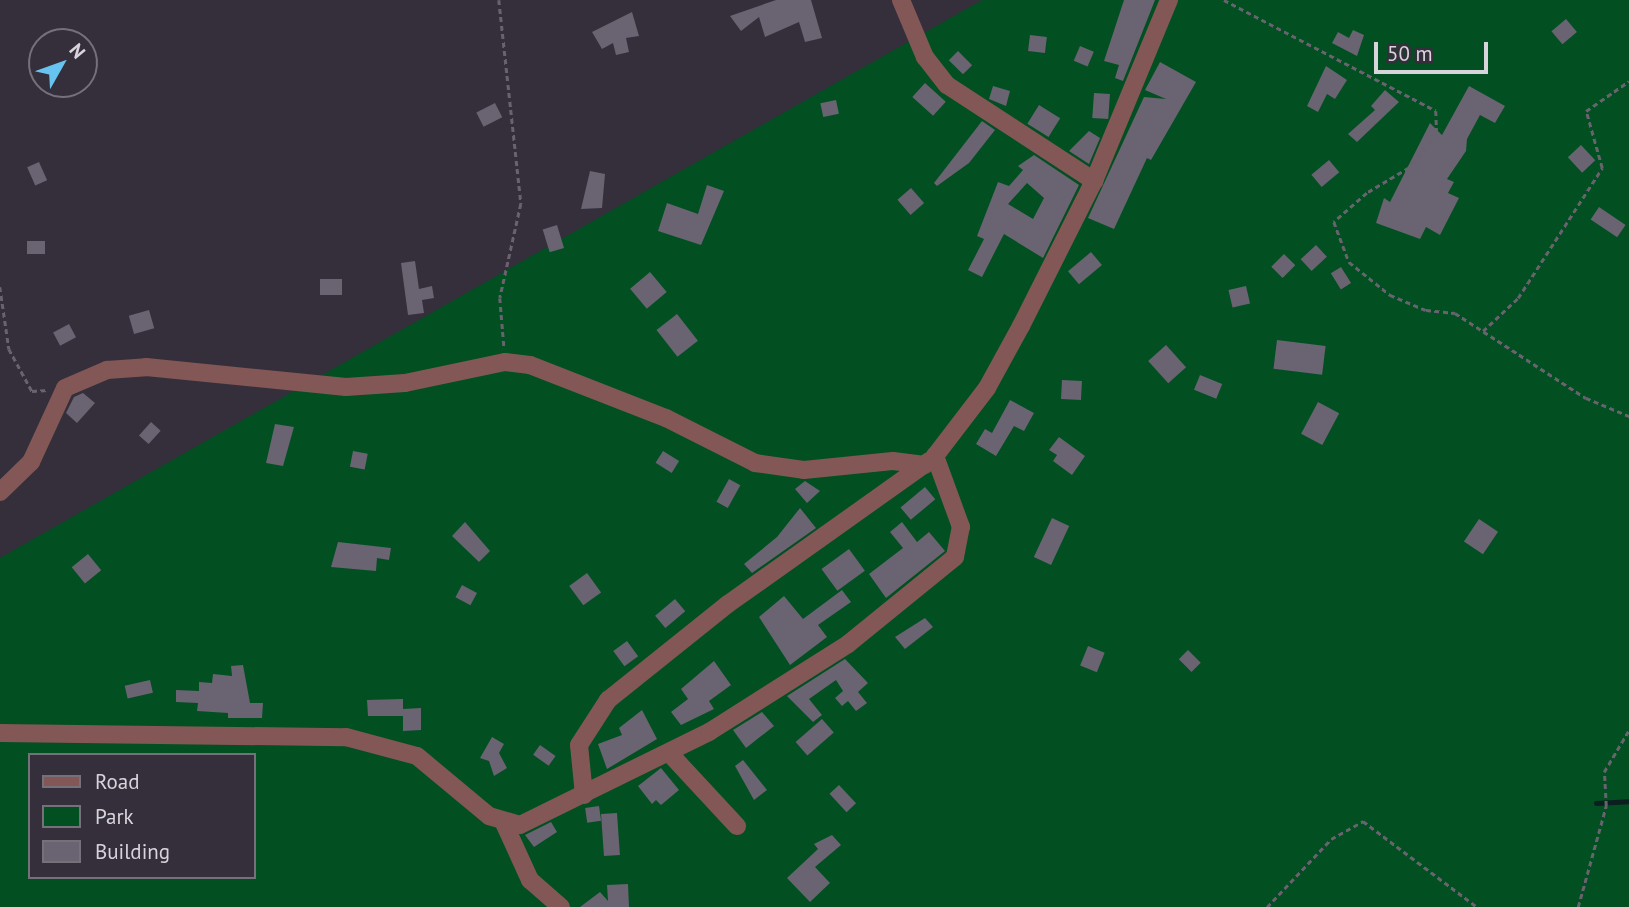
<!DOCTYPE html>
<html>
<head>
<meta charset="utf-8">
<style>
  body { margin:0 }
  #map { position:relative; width:1629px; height:907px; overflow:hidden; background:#342f3b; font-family:"PT Sans",sans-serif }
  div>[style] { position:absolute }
  .green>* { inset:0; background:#024f22 }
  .stream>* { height:4.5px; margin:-2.25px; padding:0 2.25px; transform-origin:2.25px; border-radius:2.25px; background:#0b1e20 }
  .building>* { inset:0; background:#696372; transform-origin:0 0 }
  .path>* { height:2.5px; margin-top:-1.25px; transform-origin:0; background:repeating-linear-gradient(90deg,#68636e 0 5px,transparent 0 8.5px) }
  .minor>* { height:18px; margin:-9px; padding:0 9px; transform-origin:9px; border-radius:9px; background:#825756 }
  span { translate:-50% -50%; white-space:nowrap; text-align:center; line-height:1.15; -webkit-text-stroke:7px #342f3b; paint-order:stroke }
  .legend { position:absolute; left:28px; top:753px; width:228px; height:126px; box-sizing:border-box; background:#342f3b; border:2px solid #75717b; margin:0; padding:9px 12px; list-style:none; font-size:21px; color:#d7d4dc }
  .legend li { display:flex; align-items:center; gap:14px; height:35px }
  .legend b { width:35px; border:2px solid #75717b }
  .north { position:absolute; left:28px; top:28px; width:70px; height:70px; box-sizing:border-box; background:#342f3b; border:2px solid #75717b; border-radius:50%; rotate:50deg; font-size:19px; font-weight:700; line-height:28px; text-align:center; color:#d7d4dc }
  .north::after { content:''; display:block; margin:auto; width:24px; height:32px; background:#67c4f0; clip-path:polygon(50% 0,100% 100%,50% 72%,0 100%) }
  .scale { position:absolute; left:1374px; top:42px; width:114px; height:32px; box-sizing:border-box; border:4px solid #d7d4dc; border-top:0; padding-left:9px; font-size:21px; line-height:24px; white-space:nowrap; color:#d7d4dc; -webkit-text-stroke:5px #342f3b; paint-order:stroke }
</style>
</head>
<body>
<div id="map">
  <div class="green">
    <i style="clip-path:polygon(evenodd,982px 0,1629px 0,1629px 907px,0 907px,0 558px,982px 0,30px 755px,254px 755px,254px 877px,30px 877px,30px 755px)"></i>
  </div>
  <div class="stream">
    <i style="left:1596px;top:803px;width:33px;rotate:-3deg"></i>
  </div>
  <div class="building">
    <i style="clip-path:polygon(776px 0,811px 0,822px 38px,805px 42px,799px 22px,765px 37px,759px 17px,741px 31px,730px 16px)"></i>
    <i style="clip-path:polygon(1124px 0,1155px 0,1123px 81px,1115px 78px,1119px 65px,1104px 61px)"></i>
    <i style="clip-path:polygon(632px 12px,639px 36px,626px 38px,629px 52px,616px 55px,613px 43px,602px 49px,592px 32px)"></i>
    <i style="left:1566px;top:19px;width:17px;height:19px;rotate:50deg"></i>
    <i style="clip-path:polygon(1353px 30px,1364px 35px,1357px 56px,1332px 43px,1338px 32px,1349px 38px)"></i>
    <i style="left:1030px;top:35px;width:17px;height:16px;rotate:7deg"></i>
    <i style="left:1080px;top:46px;width:15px;height:16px;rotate:23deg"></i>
    <i style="left:958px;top:51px;width:20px;height:13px;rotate:45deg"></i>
    <i style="clip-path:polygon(1160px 62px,1196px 82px,1151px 160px,1147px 158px,1114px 229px,1088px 218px,1144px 97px,1166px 99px,1145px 90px)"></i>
    <i style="clip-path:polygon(1326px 66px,1347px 80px,1335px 99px,1327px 94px,1318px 112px,1307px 106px)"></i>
    <i style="left:925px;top:83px;width:28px;height:19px;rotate:42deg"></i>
    <i style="clip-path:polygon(993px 86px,1010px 91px,1006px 106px,989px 99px)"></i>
    <i style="clip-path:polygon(1469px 86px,1505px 106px,1495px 123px,1480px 115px,1467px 139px,1466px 151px,1447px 179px,1454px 182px,1448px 193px,1459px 198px,1440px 235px,1426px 227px,1420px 239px,1376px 223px,1384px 198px,1390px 202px,1430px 123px,1442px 135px)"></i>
    <i style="clip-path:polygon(1385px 90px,1399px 102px,1357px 142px,1348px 134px,1375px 110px,1371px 106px)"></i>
    <i style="left:1094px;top:93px;width:16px;height:25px;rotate:4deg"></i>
    <i style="left:836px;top:100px;width:14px;height:16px;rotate:78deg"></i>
    <i style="left:495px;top:103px;width:16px;height:21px;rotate:63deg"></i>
    <i style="left:1039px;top:105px;width:25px;height:22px;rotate:32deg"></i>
    <i style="clip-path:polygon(982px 121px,995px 130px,969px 163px,937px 186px,934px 183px)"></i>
    <i style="clip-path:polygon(1089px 131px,1100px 138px,1089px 164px,1069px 151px)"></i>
    <i style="left:1581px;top:145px;width:21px;height:18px;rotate:47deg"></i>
    <i style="clip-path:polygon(evenodd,1034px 155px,1079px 185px,1043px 258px,1004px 234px,982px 277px,968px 270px,984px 239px,977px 236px,998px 182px,1009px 186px,1023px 170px,1018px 166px,1034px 155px,1027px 183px,1044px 198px,1033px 219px,1008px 204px,1027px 183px)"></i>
    <i style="left:1329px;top:160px;width:16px;height:23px;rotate:50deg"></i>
    <i style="left:39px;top:162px;width:20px;height:13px;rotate:66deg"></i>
    <i style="clip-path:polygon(590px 171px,605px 174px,602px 208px,581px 209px)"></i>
    <i style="clip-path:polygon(707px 185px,724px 191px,701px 245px,658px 231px,667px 203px,698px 214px)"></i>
    <i style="left:911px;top:188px;width:20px;height:18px;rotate:49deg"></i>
    <i style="left:1599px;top:207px;width:32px;height:15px;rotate:34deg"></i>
    <i style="left:557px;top:225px;width:24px;height:15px;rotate:73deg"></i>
    <i style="left:45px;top:241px;width:13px;height:18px;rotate:90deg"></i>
    <i style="left:1316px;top:245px;width:16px;height:21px;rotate:47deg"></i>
    <i style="left:1091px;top:252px;width:17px;height:30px;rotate:50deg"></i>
    <i style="left:1284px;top:254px;width:16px;height:18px;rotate:45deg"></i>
    <i style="clip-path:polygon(415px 261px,419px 289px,432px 286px,434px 298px,422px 300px,424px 313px,408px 315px,401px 263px)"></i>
    <i style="left:1341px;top:267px;width:19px;height:12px;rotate:58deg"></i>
    <i style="left:650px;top:272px;width:26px;height:26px;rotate:50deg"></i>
    <i style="left:320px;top:279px;width:22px;height:16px"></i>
    <i style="left:1246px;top:286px;width:18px;height:18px;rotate:77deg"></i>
    <i style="left:149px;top:310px;width:19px;height:21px;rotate:74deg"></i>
    <i style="left:677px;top:314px;width:34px;height:26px;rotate:52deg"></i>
    <i style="left:69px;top:324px;width:15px;height:18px;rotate:62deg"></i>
    <i style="left:1277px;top:340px;width:49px;height:29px;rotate:7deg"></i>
    <i style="left:1166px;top:345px;width:30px;height:24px;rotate:48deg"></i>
    <i style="left:1200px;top:375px;width:24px;height:16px;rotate:22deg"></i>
    <i style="left:1062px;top:380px;width:20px;height:19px;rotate:3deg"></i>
    <i style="clip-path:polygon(83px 393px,95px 403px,77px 423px,66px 413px,74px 397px)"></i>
    <i style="clip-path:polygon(1010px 400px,1034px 413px,1024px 431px,1014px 426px,996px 456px,976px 444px,985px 429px,992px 433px)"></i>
    <i style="left:1318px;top:402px;width:24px;height:36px;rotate:28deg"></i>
    <i style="left:151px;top:422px;width:13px;height:18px;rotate:42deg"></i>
    <i style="clip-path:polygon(275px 424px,294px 427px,283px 466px,266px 463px)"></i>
    <i style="clip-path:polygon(1059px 437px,1085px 456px,1072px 475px,1053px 461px,1057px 455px,1049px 450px)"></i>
    <i style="left:353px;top:451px;width:15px;height:16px;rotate:11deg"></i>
    <i style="left:663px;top:451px;width:19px;height:14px;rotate:32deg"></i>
    <i style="left:729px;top:479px;width:13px;height:26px;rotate:29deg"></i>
    <i style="clip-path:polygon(805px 481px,820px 491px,807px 503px,795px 489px)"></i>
    <i style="left:925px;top:487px;width:16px;height:32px;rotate:50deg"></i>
    <i style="clip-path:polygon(800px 508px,816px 528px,752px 573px,744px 564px,777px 537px)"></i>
    <i style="left:1052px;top:518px;width:19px;height:43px;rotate:25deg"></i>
    <i style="left:1479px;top:519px;width:23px;height:27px;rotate:34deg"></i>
    <i style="clip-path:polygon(465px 522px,490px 551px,479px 562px,452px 536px)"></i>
    <i style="clip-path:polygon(902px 522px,917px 542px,929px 532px,945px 551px,886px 598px,869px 574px,903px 548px,890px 532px)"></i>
    <i style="clip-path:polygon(338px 542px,391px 548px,389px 560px,377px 558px,376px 571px,331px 567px)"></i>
    <i style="left:849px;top:549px;width:27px;height:34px;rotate:54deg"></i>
    <i style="left:88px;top:554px;width:21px;height:21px;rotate:51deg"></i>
    <i style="left:587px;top:573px;width:24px;height:22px;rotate:54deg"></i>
    <i style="left:462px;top:585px;width:17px;height:14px;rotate:28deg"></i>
    <i style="clip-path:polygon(842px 590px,851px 602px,818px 625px,827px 637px,790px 665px,759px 617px,784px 596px,803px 619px)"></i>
    <i style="left:675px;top:599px;width:16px;height:26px;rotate:50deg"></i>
    <i style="clip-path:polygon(925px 618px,933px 627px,905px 649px,895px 637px)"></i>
    <i style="left:627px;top:641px;width:19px;height:17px;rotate:54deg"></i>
    <i style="left:1088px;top:646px;width:18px;height:21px;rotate:22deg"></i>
    <i style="left:1188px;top:650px;width:18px;height:13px;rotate:45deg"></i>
    <i style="clip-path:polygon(845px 659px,868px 683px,858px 692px,867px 703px,856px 711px,848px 701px,842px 706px,835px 698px,843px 691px,836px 680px,809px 699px,822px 715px,813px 722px,787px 696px)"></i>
    <i style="clip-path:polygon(714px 661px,731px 685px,709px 701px,714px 709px,681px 725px,671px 712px,688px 699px,681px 689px)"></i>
    <i style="clip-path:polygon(243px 665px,250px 703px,263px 703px,262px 718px,228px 718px,228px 713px,197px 711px,198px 703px,176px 702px,176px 690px,199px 691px,199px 682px,212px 683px,213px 674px,232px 676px,231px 666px)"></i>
    <i style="left:150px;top:680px;width:13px;height:26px;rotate:77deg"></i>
    <i style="clip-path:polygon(403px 699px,403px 709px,421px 708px,421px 730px,403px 731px,403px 716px,368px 716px,367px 700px)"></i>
    <i style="clip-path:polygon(642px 710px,657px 739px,607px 769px,598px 744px,622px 735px,619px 728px)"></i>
    <i style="clip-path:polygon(762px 712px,774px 726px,746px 748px,733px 730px)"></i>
    <i style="left:822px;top:719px;width:18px;height:35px;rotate:49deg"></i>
    <i style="clip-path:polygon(492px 737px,504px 744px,499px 753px,507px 768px,494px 776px,489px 761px,480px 758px)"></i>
    <i style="left:540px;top:745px;width:19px;height:12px;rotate:35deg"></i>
    <i style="clip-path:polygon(743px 760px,767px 790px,754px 800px,735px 766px)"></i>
    <i style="clip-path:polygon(661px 768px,679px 790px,661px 805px,656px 800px,652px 804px,638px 786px)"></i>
    <i style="left:839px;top:785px;width:25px;height:13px;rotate:47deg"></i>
    <i style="left:599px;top:806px;width:15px;height:14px;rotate:82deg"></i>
    <i style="left:617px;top:813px;width:42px;height:16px;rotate:86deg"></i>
    <i style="clip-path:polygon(551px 822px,557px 832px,534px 847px,525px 835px)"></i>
    <i style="clip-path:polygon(832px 835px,841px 845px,815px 867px,830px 883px,810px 902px,787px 878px,818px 849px,814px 844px)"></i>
    <i style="clip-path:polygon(628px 884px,629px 907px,580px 907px,600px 892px,608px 901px,607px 885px)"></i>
  </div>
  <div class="path">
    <i style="left:499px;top:0;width:205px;rotate:83.8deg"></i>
    <i style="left:521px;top:204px;width:96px;rotate:102.6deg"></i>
    <i style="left:500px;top:298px;width:48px;rotate:85.2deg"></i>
    <i style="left:1224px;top:0;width:239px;rotate:27.6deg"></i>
    <i style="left:1436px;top:111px;width:23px;rotate:88deg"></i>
    <i style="left:1437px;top:134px;width:44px;rotate:129.5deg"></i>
    <i style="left:1409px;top:168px;width:49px;rotate:149.2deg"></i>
    <i style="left:1367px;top:193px;width:44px;rotate:138.7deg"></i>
    <i style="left:1334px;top:222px;width:43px;rotate:69.4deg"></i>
    <i style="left:1349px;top:262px;width:53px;rotate:38.8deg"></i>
    <i style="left:1390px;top:295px;width:39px;rotate:23deg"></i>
    <i style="left:1426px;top:310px;width:29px;rotate:6deg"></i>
    <i style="left:1455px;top:313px;width:156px;rotate:33deg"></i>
    <i style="left:1586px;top:398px;width:47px;rotate:22.7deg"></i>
    <i style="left:0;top:287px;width:63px;rotate:81.7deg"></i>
    <i style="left:9px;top:349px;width:48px;rotate:61.3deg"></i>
    <i style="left:32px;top:391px;width:16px;rotate:-4deg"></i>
    <i style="left:1483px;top:331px;width:48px;rotate:-43.3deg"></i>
    <i style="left:1518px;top:298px;width:155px;rotate:-57.1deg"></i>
    <i style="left:1602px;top:168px;width:59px;rotate:-105.7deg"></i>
    <i style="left:1586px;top:111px;width:52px;rotate:-34.9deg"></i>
    <i style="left:1267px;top:907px;width:93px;rotate:-46.7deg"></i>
    <i style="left:1331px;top:839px;width:37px;rotate:-29deg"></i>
    <i style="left:1363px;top:821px;width:143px;rotate:37deg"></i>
    <i style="left:1578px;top:907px;width:105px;rotate:-74.5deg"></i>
    <i style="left:1606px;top:806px;width:34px;rotate:-93deg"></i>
    <i style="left:1604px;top:772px;width:49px;rotate:-59.2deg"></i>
  </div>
  <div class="minor">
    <i style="left:901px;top:0;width:62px;rotate:67.2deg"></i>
    <i style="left:925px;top:57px;width:36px;rotate:52deg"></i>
    <i style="left:947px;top:85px;width:176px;rotate:33.1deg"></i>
    <i style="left:0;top:492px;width:43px;rotate:-44.1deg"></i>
    <i style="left:31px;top:462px;width:81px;rotate:-65.3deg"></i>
    <i style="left:65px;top:388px;width:46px;rotate:-23.2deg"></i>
    <i style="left:107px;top:370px;width:39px;rotate:-4deg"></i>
    <i style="left:146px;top:367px;width:201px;rotate:5.7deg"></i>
    <i style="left:346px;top:387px;width:59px;rotate:-3.9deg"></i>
    <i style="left:405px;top:383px;width:102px;rotate:-11.9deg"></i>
    <i style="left:505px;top:362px;width:25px;rotate:7deg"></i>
    <i style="left:530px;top:365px;width:146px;rotate:21.3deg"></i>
    <i style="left:666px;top:418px;width:100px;rotate:26.8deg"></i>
    <i style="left:755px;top:463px;width:49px;rotate:8.1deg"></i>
    <i style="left:804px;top:470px;width:89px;rotate:-5.8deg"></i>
    <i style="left:893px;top:461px;width:32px;rotate:7deg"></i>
    <i style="left:0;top:733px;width:346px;rotate:0.7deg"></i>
    <i style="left:346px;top:737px;width:73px;rotate:15deg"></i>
    <i style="left:417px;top:756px;width:94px;rotate:39.8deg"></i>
    <i style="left:489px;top:816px;width:32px;rotate:16deg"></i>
    <i style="left:520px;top:825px;width:211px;rotate:-26.2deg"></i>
    <i style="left:709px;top:732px;width:165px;rotate:-32.3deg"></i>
    <i style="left:848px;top:644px;width:138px;rotate:-39.1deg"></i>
    <i style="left:955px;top:557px;width:31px;rotate:-79deg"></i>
    <i style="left:961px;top:527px;width:76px;rotate:-110.1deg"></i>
    <i style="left:935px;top:456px;width:86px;rotate:-52.6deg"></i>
    <i style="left:987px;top:388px;width:71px;rotate:-61.3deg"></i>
    <i style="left:1021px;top:326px;width:162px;rotate:-63.3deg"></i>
    <i style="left:1094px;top:181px;width:196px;rotate:-67.5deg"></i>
    <i style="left:671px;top:755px;width:97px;rotate:47.1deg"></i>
    <i style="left:584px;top:795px;width:50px;rotate:-95.7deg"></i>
    <i style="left:579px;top:745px;width:54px;rotate:-57.2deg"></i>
    <i style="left:608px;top:700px;width:154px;rotate:-38.7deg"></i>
    <i style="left:728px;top:604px;width:247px;rotate:-35.4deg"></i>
    <i style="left:504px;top:823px;width:63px;rotate:65.5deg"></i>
    <i style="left:530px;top:880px;width:41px;rotate:41.1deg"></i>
  </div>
  <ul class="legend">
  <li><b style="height:9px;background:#825756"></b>Road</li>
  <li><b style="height:19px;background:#024f22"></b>Park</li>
  <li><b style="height:19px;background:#696372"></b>Building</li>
  </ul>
  <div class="north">N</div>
  <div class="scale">50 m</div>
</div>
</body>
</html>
